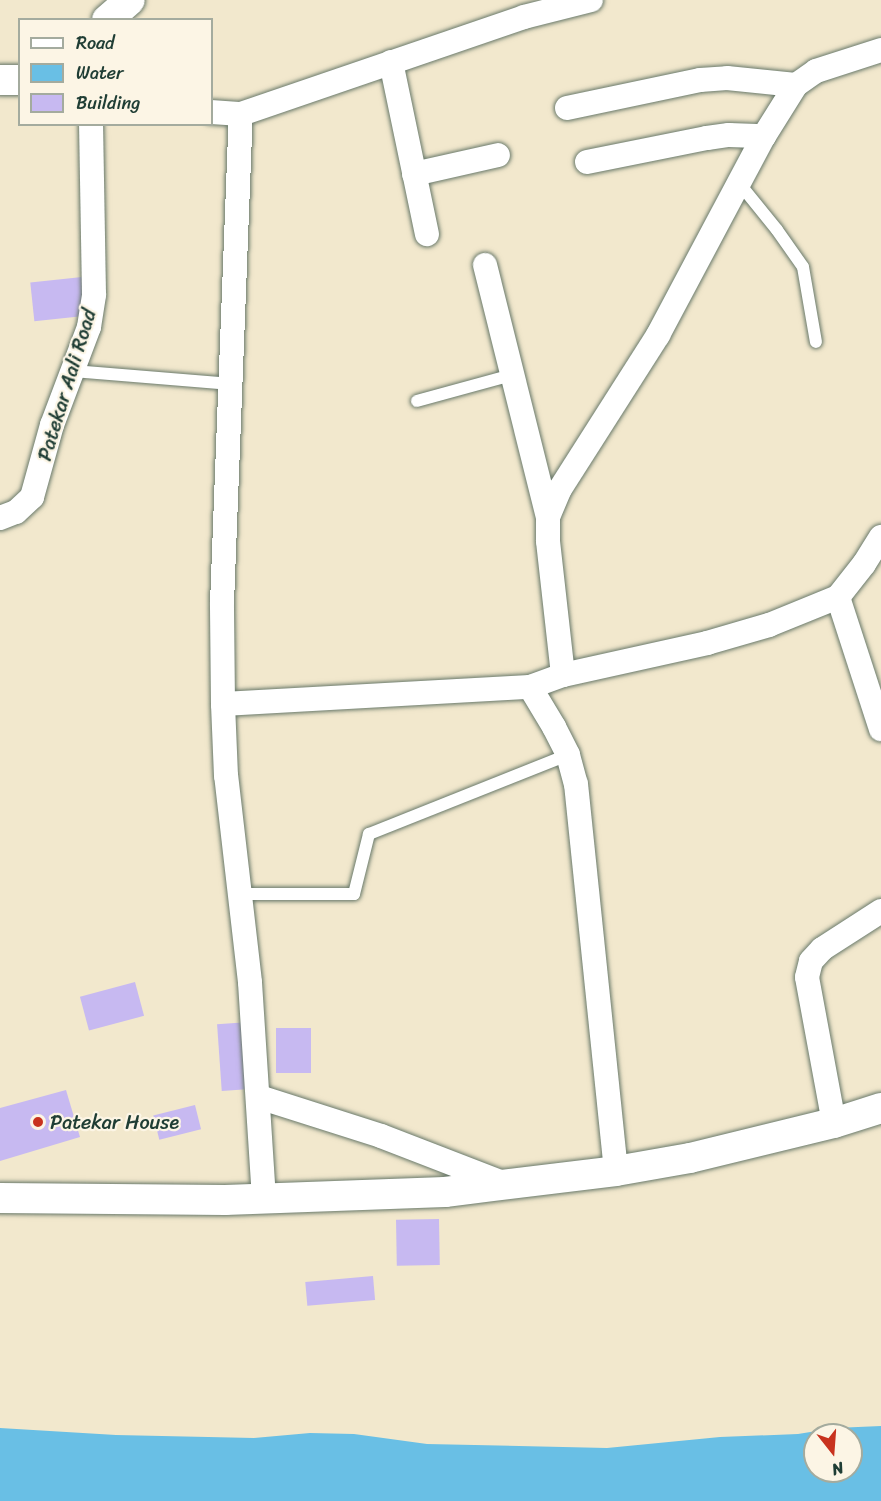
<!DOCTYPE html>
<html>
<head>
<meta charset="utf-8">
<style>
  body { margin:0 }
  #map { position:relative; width:881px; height:1501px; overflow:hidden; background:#f2e8cd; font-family:Sriracha,sans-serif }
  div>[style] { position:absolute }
  .water>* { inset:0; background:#69bfe5 }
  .building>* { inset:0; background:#c7b9f1; transform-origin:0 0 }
  .roads { filter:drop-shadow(0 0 2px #69796a) drop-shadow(0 0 2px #69796a) }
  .service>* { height:12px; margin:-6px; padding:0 6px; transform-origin:6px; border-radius:6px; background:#fff }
  .minor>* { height:24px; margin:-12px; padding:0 12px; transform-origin:12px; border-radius:12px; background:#fff }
  .tertiary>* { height:30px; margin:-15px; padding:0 15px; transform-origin:15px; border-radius:15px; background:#fff }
  .dots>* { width:16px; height:16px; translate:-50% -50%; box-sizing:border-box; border:3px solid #fcf5e5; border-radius:50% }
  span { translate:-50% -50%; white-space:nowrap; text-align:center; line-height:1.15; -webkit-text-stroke:4.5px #fcf5e5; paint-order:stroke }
  .street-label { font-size:20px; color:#1f3d34 }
  .poi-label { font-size:20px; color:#1f3d34 }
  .left { translate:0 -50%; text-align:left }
  .legend { position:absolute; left:18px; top:18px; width:195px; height:108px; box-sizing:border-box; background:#fcf5e5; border:2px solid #a4ab9e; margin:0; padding:8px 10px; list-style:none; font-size:18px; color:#1f3d34 }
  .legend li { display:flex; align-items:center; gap:12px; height:30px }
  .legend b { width:30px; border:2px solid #a4ab9e }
  .north { position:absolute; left:803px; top:1423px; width:60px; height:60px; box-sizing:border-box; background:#fcf5e5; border:2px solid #a4ab9e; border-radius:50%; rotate:163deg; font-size:16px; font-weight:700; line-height:24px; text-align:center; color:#1f3d34 }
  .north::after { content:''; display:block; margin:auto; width:21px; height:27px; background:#c8321e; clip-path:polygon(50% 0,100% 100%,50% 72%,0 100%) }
</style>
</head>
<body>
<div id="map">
  <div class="water">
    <i style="clip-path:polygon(evenodd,881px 1426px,881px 1501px,0 1501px,0 1428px,116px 1435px,254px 1438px,310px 1433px,354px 1434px,427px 1444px,607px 1448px,720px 1437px,798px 1434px,835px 1428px,881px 1426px,815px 1435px,851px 1435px,851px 1471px,815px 1471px,815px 1435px)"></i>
  </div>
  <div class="building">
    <i style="left:82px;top:277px;width:39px;height:52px;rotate:84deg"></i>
    <i style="left:135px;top:982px;width:35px;height:57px;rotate:75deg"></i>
    <i style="left:249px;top:1022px;width:67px;height:32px;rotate:86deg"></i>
    <i style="left:276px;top:1028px;width:35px;height:45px"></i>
    <i style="clip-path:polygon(66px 1090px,80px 1137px,0 1161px,0 1108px)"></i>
    <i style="left:195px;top:1105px;width:25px;height:43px;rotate:76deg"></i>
    <i style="left:439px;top:1219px;width:46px;height:43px;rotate:89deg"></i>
    <i style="left:373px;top:1276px;width:24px;height:68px;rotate:85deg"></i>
  </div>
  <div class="roads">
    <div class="service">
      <i style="left:739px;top:183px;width:60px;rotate:51deg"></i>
      <i style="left:777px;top:230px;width:45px;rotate:54.9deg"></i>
      <i style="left:803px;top:267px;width:76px;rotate:80.2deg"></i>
      <i style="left:73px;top:371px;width:159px;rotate:4.7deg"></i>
      <i style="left:417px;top:401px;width:98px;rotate:-15.3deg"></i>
      <i style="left:240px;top:894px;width:114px"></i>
      <i style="left:354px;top:894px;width:62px;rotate:-76deg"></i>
      <i style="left:369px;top:834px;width:214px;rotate:-21.7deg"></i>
    </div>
    <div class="minor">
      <i style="left:391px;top:62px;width:176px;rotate:78.2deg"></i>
      <i style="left:567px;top:108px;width:136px;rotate:-11.9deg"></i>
      <i style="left:700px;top:80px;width:27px;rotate:-4deg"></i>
      <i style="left:727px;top:78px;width:69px;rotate:5.8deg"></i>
      <i style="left:212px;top:112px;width:29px;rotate:4deg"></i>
      <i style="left:587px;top:162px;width:122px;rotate:-11.3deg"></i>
      <i style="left:707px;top:138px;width:22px;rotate:-8deg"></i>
      <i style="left:729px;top:135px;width:35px;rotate:2deg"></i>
      <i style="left:414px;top:174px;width:86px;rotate:-12.7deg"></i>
      <i style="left:485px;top:265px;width:260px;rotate:76deg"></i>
      <i style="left:0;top:518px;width:17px;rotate:-21deg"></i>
      <i style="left:16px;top:512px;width:22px;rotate:-43deg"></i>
      <i style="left:32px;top:497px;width:75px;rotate:-74.5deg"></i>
      <i style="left:52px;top:425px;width:105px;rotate:-69.3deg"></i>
      <i style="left:89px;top:327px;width:33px;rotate:-81deg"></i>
      <i style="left:94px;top:294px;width:170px;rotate:-91deg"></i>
      <i style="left:838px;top:597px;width:139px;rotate:72deg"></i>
      <i style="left:563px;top:675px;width:135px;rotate:-96.4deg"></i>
      <i style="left:548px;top:541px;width:24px;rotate:-90deg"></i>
      <i style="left:548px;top:517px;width:30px;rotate:-67deg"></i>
      <i style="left:560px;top:489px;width:183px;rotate:-57.5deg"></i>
      <i style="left:658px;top:335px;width:225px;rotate:-62deg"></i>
      <i style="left:764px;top:136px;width:60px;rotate:-57.9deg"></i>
      <i style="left:796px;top:85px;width:24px;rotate:-35deg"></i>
      <i style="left:816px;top:71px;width:68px;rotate:-17.9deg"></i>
      <i style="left:530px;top:687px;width:47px;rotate:59deg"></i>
      <i style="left:554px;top:727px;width:31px;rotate:63deg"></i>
      <i style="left:568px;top:755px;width:30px;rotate:75deg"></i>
      <i style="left:576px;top:784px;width:389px;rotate:84.1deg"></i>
      <i style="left:223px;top:704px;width:307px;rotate:-3.2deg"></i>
      <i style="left:530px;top:687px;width:35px;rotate:-20deg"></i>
      <i style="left:563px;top:675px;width:148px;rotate:-12.5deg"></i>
      <i style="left:707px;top:643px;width:65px;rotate:-16.2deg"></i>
      <i style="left:769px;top:625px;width:74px;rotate:-22.1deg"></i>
      <i style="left:838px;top:597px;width:42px;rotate:-51.8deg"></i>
      <i style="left:864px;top:564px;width:32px;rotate:-58deg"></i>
      <i style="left:259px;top:1097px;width:128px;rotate:17.7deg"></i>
      <i style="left:381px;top:1136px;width:136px;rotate:21.1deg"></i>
      <i style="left:834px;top:1123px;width:148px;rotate:-100.5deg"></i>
      <i style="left:807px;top:977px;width:16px;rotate:-76deg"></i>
      <i style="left:811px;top:961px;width:16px;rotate:-47deg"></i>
      <i style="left:822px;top:949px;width:70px;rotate:-32.8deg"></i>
      <i style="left:264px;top:1199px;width:217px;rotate:-93.7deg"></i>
      <i style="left:250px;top:982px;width:207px;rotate:-96.6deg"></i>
      <i style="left:226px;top:776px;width:72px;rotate:-92.4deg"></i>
      <i style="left:223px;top:704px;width:101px;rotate:-90.6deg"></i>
      <i style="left:222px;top:603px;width:489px;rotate:-87.8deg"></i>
      <i style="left:241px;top:114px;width:299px;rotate:-18.9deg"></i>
      <i style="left:524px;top:17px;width:69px;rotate:-14.2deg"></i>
    </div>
    <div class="tertiary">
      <i style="left:107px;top:20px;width:30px;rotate:-41deg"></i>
      <i style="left:0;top:80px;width:20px"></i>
      <i style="left:0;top:1198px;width:225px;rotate:0.5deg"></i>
      <i style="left:225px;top:1200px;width:220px;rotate:-2.1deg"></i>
      <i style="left:445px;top:1192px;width:172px;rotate:-7deg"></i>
      <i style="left:616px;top:1171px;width:75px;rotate:-10deg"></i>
      <i style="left:690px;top:1158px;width:148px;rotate:-13.7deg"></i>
      <i style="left:834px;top:1123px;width:49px;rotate:-17.7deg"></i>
    </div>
  </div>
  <div class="dots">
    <i style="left:38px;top:1122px;background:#c8321e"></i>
  </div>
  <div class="street-label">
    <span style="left:67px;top:385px;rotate:-73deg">Patekar Aali Road</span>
  </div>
  <div class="poi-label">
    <span class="left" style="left:50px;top:1122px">Patekar House</span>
  </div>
  <ul class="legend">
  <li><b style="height:8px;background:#fff"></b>Road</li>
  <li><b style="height:16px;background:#69bfe5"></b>Water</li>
  <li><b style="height:16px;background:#c7b9f1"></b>Building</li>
  </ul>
  <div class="north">N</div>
</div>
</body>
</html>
